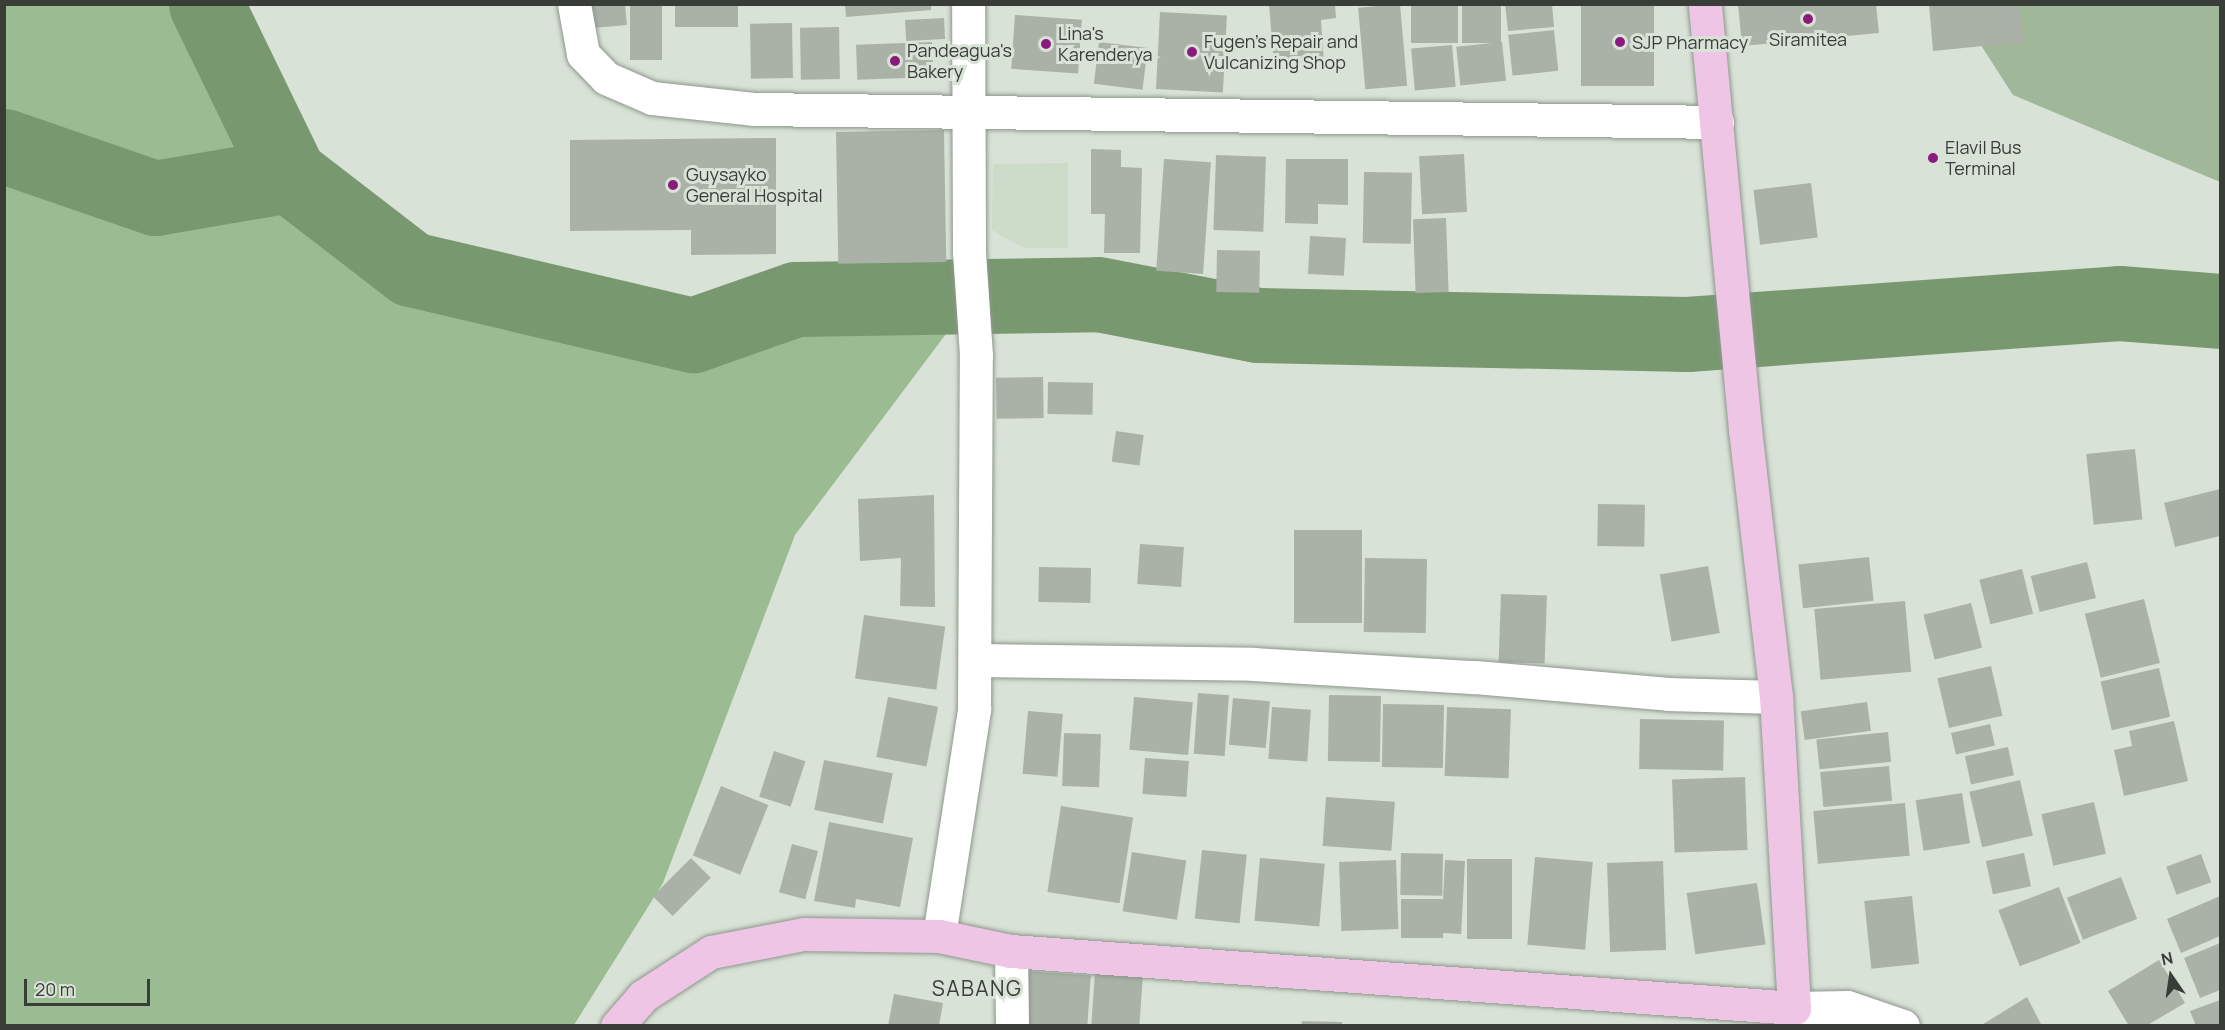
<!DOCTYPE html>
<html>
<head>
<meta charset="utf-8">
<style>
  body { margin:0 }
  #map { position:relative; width:2225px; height:1030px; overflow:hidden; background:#d9e2d7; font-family:Manrope,sans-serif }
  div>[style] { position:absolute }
  .built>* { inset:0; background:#cddbc9 }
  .green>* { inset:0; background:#a0b79a }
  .forest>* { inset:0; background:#9bbc92 }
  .river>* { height:75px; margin:-37.5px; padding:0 37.5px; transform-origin:37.5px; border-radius:37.5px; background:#78986f }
  .building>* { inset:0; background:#aab2a7; transform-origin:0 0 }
  .roads { filter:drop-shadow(0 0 2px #8e978c) drop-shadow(0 0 2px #8e978c) }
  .minor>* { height:33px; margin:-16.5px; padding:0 16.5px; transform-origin:16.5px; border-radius:16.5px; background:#fff }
  .major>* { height:33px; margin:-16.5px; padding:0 16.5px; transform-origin:16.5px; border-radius:16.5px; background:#efc5e6 }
  .dots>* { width:16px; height:16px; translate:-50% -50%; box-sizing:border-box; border:3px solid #d9e2d7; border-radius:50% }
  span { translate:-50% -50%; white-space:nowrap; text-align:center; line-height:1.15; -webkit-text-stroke:6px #d9e2d7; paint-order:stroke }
  .poi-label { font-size:18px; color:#393d38 }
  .left { translate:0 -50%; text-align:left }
  .quarter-label { font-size:21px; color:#393d38; letter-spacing:1.5px }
  .frame { position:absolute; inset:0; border:6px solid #393d38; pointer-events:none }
  .north { position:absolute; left:2141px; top:946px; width:60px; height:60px; -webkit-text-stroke:4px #d9e2d7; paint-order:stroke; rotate:347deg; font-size:16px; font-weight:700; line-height:24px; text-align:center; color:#393d38 }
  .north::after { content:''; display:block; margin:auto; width:21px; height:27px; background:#393d38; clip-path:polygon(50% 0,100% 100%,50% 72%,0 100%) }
  .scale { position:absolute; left:24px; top:979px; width:126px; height:27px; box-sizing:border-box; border:3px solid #393d38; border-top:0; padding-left:8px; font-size:18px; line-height:21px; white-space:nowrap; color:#393d38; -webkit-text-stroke:4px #d9e2d7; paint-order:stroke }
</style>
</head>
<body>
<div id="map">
  <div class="built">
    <i style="clip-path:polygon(1068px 163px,1068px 248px,1024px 248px,992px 230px,993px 164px)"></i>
  </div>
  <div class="green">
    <i style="clip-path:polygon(1955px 5px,2220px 5px,2220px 182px,2013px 95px)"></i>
  </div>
  <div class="forest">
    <i style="clip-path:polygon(5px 4px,185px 5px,267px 162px,157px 190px,5px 139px)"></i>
    <i style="clip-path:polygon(5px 177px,141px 223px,283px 202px,402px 283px,697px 357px,802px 315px,961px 314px,795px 535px,663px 883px,574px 1025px,5px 1026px)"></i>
  </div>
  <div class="river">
    <i style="left:206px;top:4px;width:190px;rotate:64.1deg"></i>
    <i style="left:4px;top:146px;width:160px;rotate:19deg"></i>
    <i style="left:155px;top:198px;width:136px;rotate:-9.7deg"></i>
    <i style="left:289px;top:175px;width:154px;rotate:37.6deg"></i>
    <i style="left:411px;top:269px;width:290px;rotate:13.2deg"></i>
    <i style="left:693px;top:335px;width:109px;rotate:-19.3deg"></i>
    <i style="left:796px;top:299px;width:302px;rotate:-0.9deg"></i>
    <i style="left:1098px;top:294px;width:162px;rotate:11deg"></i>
    <i style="left:1257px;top:325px;width:430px;rotate:1.2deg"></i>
    <i style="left:1687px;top:334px;width:433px;rotate:-4.1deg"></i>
    <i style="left:2119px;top:303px;width:101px;rotate:4.5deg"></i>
  </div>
  <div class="building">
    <i style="clip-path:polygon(590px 4px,625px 4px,627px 25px,593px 28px)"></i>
    <i style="left:630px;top:4px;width:32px;height:56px"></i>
    <i style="left:675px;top:4px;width:63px;height:23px"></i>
    <i style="clip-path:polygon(845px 4px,931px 4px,931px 10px,846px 17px)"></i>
    <i style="clip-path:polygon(1269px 4px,1335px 4px,1336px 18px,1321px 20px,1324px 63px,1274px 66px)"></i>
    <i style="left:1400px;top:4px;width:82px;height:42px;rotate:85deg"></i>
    <i style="left:1411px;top:4px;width:47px;height:39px"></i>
    <i style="clip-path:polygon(1505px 4px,1552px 4px,1554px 27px,1508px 31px)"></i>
    <i style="left:1581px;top:4px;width:73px;height:82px"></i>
    <i style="clip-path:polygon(1738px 4px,1876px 4px,1879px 33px,1742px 46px)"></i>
    <i style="clip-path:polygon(1929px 4px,2020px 4px,2023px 42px,1933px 51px)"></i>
    <i style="left:1462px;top:5px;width:39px;height:38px"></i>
    <i style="left:1160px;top:12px;width:67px;height:77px;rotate:3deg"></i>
    <i style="left:1015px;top:15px;width:67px;height:54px;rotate:4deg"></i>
    <i style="left:944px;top:18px;width:21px;height:39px;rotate:87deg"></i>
    <i style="left:792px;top:23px;width:55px;height:42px;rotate:89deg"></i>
    <i style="left:839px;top:27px;width:52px;height:39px;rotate:89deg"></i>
    <i style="left:1554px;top:30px;width:41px;height:46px;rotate:84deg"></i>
    <i style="left:932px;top:42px;width:35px;height:76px;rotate:88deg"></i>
    <i style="left:1099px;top:42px;width:49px;height:42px;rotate:7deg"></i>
    <i style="left:1502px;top:42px;width:39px;height:46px;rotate:84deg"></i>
    <i style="left:1452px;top:45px;width:42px;height:41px;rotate:85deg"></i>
    <i style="left:944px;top:130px;width:132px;height:108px;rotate:89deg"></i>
    <i style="clip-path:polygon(776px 138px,776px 254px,691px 255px,691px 230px,570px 231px,570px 140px)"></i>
    <i style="clip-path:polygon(1091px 149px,1121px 150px,1121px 167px,1142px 168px,1140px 253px,1104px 253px,1105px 214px,1091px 214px)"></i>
    <i style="left:1464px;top:154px;width:58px;height:45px;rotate:87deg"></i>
    <i style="left:1216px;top:155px;width:50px;height:75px;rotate:2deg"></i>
    <i style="left:1164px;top:159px;width:47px;height:112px;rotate:4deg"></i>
    <i style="clip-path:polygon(1286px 159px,1348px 159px,1348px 205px,1318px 204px,1318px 224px,1285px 223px)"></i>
    <i style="left:1364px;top:172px;width:48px;height:71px;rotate:1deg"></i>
    <i style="left:1811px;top:183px;width:55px;height:58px;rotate:83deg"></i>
    <i style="left:1446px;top:218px;width:74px;height:33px;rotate:88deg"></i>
    <i style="left:1310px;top:236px;width:36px;height:38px;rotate:3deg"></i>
    <i style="left:1217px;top:250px;width:43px;height:42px;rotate:1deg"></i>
    <i style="left:1043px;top:377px;width:41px;height:47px;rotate:89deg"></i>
    <i style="left:1048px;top:382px;width:45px;height:32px;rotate:1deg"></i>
    <i style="left:1116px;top:431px;width:28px;height:31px;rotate:8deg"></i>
    <i style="left:2135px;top:449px;width:71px;height:49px;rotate:84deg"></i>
    <i style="clip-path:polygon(2220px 489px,2220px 536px,2175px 547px,2164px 503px)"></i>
    <i style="clip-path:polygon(934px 495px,935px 607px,900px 606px,901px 558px,860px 561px,858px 499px)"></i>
    <i style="left:1598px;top:504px;width:47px;height:42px;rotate:1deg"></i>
    <i style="left:1294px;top:530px;width:68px;height:93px"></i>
    <i style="left:1140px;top:544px;width:44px;height:40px;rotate:4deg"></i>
    <i style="left:1869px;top:557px;width:44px;height:71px;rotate:84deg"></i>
    <i style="left:1365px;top:558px;width:62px;height:74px;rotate:1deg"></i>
    <i style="left:2087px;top:562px;width:37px;height:58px;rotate:76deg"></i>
    <i style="left:1708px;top:566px;width:68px;height:49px;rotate:80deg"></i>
    <i style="left:1039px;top:567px;width:52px;height:35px;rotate:1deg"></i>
    <i style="left:2022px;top:569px;width:46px;height:44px;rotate:76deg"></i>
    <i style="left:1501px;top:594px;width:46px;height:68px;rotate:2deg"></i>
    <i style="left:2144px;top:599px;width:66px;height:61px;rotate:76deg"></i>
    <i style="left:1905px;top:601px;width:71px;height:91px;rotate:85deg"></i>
    <i style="left:1971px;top:603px;width:46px;height:49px;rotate:76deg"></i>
    <i style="left:864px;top:615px;width:82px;height:64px;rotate:8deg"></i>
    <i style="left:1991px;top:666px;width:51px;height:55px;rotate:77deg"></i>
    <i style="left:2159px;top:668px;width:50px;height:60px;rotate:77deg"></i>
    <i style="left:1198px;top:693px;width:31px;height:61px;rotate:4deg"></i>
    <i style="left:1329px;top:695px;width:52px;height:66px;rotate:1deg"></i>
    <i style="left:888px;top:697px;width:51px;height:61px;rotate:11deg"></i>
    <i style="left:1134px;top:697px;width:59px;height:53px;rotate:5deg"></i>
    <i style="left:1233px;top:698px;width:37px;height:47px;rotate:5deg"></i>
    <i style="left:1867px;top:702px;width:29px;height:67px;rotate:82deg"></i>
    <i style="left:1383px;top:704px;width:61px;height:63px;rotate:1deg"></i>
    <i style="left:1272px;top:707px;width:39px;height:52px;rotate:4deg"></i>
    <i style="left:1447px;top:707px;width:64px;height:69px;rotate:2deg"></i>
    <i style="left:1028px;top:711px;width:35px;height:63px;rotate:5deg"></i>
    <i style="left:1640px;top:719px;width:84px;height:50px;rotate:1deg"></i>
    <i style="clip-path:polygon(2174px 721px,2188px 781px,2124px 796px,2114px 750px,2132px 746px,2129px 731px)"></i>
    <i style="left:1990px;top:724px;width:22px;height:40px;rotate:77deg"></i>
    <i style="left:1888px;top:732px;width:30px;height:72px;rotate:84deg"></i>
    <i style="left:1064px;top:733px;width:37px;height:53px;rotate:2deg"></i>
    <i style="left:2008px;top:747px;width:29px;height:44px;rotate:78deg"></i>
    <i style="left:774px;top:751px;width:33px;height:48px;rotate:18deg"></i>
    <i style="left:1145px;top:758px;width:44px;height:36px;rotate:4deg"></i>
    <i style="left:824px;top:760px;width:70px;height:51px;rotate:11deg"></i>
    <i style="left:1889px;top:766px;width:35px;height:69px;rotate:85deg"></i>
    <i style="left:1745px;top:777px;width:73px;height:73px;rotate:88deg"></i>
    <i style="left:2020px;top:780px;width:57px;height:52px;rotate:77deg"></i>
    <i style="left:721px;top:786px;width:51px;height:75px;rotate:22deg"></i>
    <i style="left:1962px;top:793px;width:51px;height:47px;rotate:81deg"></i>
    <i style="left:1326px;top:797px;width:69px;height:49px;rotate:4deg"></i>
    <i style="left:2094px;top:802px;width:53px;height:54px;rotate:77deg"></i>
    <i style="left:1905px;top:803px;width:53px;height:92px;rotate:85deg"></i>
    <i style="left:1061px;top:806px;width:73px;height:87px;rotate:9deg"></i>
    <i style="clip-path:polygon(829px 822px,913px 838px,900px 907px,856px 899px,855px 908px,814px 901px)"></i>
    <i style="left:792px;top:844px;width:27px;height:50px;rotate:15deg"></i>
    <i style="left:1202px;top:850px;width:45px;height:69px;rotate:6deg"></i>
    <i style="left:1132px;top:852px;width:55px;height:60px;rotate:9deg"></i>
    <i style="left:1401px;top:853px;width:42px;height:42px;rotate:1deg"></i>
    <i style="left:2024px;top:853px;width:34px;height:39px;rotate:78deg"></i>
    <i style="left:2201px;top:854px;width:30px;height:37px;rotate:70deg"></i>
    <i style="left:1535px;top:857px;width:58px;height:88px;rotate:5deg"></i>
    <i style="left:691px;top:858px;width:28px;height:54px;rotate:45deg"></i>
    <i style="left:1260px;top:858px;width:65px;height:63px;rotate:5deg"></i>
    <i style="left:1467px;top:859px;width:45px;height:80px"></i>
    <i style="left:1396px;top:860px;width:69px;height:57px;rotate:88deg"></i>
    <i style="left:1445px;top:860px;width:20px;height:73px;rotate:3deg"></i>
    <i style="left:1663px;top:861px;width:89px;height:56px;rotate:88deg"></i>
    <i style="left:2121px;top:877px;width:45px;height:58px;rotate:69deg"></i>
    <i style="left:1757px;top:883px;width:62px;height:71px;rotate:82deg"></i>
    <i style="left:2059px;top:887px;width:60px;height:65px;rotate:69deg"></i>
    <i style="left:1912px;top:896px;width:68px;height:48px;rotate:84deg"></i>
    <i style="clip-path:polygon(2220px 896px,2220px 936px,2181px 953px,2167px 919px)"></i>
    <i style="left:1401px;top:899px;width:42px;height:39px"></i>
    <i style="clip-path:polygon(2220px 943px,2220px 990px,2200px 998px,2184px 958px)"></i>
    <i style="clip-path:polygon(2159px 960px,2185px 1003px,2146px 1026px,2129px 1026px,2108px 991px)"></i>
    <i style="left:1027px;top:971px;width:64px;height:55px;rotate:4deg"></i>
    <i style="left:1095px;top:972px;width:48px;height:54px;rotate:4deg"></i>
    <i style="clip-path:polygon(894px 994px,943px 1003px,939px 1026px,888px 1026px)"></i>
    <i style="clip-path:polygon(2027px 997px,2042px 1026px,1980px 1026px)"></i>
    <i style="clip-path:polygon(2220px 1000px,2220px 1026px,2196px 1026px,2190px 1011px)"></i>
    <i style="clip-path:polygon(1302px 1021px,1342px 1022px,1342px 1026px,1301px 1026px)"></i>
  </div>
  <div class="roads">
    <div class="minor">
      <i style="left:574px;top:4px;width:51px;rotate:79.8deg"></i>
      <i style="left:583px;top:54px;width:33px;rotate:46deg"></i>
      <i style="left:606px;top:78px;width:50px;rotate:23.5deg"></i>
      <i style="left:652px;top:98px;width:104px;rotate:6.1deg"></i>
      <i style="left:755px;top:109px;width:962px;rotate:0.77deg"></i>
      <i style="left:976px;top:660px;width:277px;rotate:0.8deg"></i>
      <i style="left:1253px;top:664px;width:222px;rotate:3.4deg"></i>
      <i style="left:1475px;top:677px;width:194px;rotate:5deg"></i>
      <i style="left:1668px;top:694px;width:108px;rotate:1.6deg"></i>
      <i style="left:939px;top:936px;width:230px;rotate:-81.2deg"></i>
      <i style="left:974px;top:709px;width:354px;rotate:-89.7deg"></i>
      <i style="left:976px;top:355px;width:104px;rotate:-93.9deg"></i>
      <i style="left:969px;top:251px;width:247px;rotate:-90.2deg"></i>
      <i style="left:1011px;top:951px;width:75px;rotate:89.2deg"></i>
      <i style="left:1796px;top:1026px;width:18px;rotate:-96deg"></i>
      <i style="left:1794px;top:1008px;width:53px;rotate:-1.1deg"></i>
      <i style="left:1847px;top:1007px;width:59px;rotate:18.7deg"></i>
    </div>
    <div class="major">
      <i style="left:617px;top:1026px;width:40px;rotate:-49deg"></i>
      <i style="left:643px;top:996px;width:81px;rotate:-32.9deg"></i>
      <i style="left:711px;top:952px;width:95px;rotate:-11deg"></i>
      <i style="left:804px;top:934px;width:135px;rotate:0.8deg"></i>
      <i style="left:939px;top:936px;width:74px;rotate:11.8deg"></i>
      <i style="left:1011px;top:951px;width:785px;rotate:4.16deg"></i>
      <i style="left:1794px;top:1008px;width:312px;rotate:-93.3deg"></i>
      <i style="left:1776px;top:697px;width:270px;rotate:-96.6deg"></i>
      <i style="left:1745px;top:429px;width:427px;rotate:-95.4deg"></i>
    </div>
  </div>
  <div class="dots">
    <i style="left:1808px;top:19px;background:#8b1a7d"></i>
    <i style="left:1620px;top:42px;background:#8b1a7d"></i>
    <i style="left:1046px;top:44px;background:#8b1a7d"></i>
    <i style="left:1192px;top:52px;background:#8b1a7d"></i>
    <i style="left:895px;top:61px;background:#8b1a7d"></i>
    <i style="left:1933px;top:158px;background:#8b1a7d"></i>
    <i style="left:673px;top:185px;background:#8b1a7d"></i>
  </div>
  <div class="poi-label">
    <span class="left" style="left:1058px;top:44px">Lina's<br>Karenderya</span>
    <span style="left:1808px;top:39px">Siramitea</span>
    <span class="left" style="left:1204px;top:52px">Fugen's Repair and<br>Vulcanizing Shop</span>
    <span class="left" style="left:1632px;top:42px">SJP Pharmacy</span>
    <span class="left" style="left:907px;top:61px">Pandeagua's<br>Bakery</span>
    <span class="left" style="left:1945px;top:158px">Elavil Bus<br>Terminal</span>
    <span class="left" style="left:686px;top:185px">Guysayko<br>General Hospital</span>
  </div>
  <div class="quarter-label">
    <span style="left:977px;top:988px">SABANG</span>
  </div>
  <div class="frame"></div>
  <div class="north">N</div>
  <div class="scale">20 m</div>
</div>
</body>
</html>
